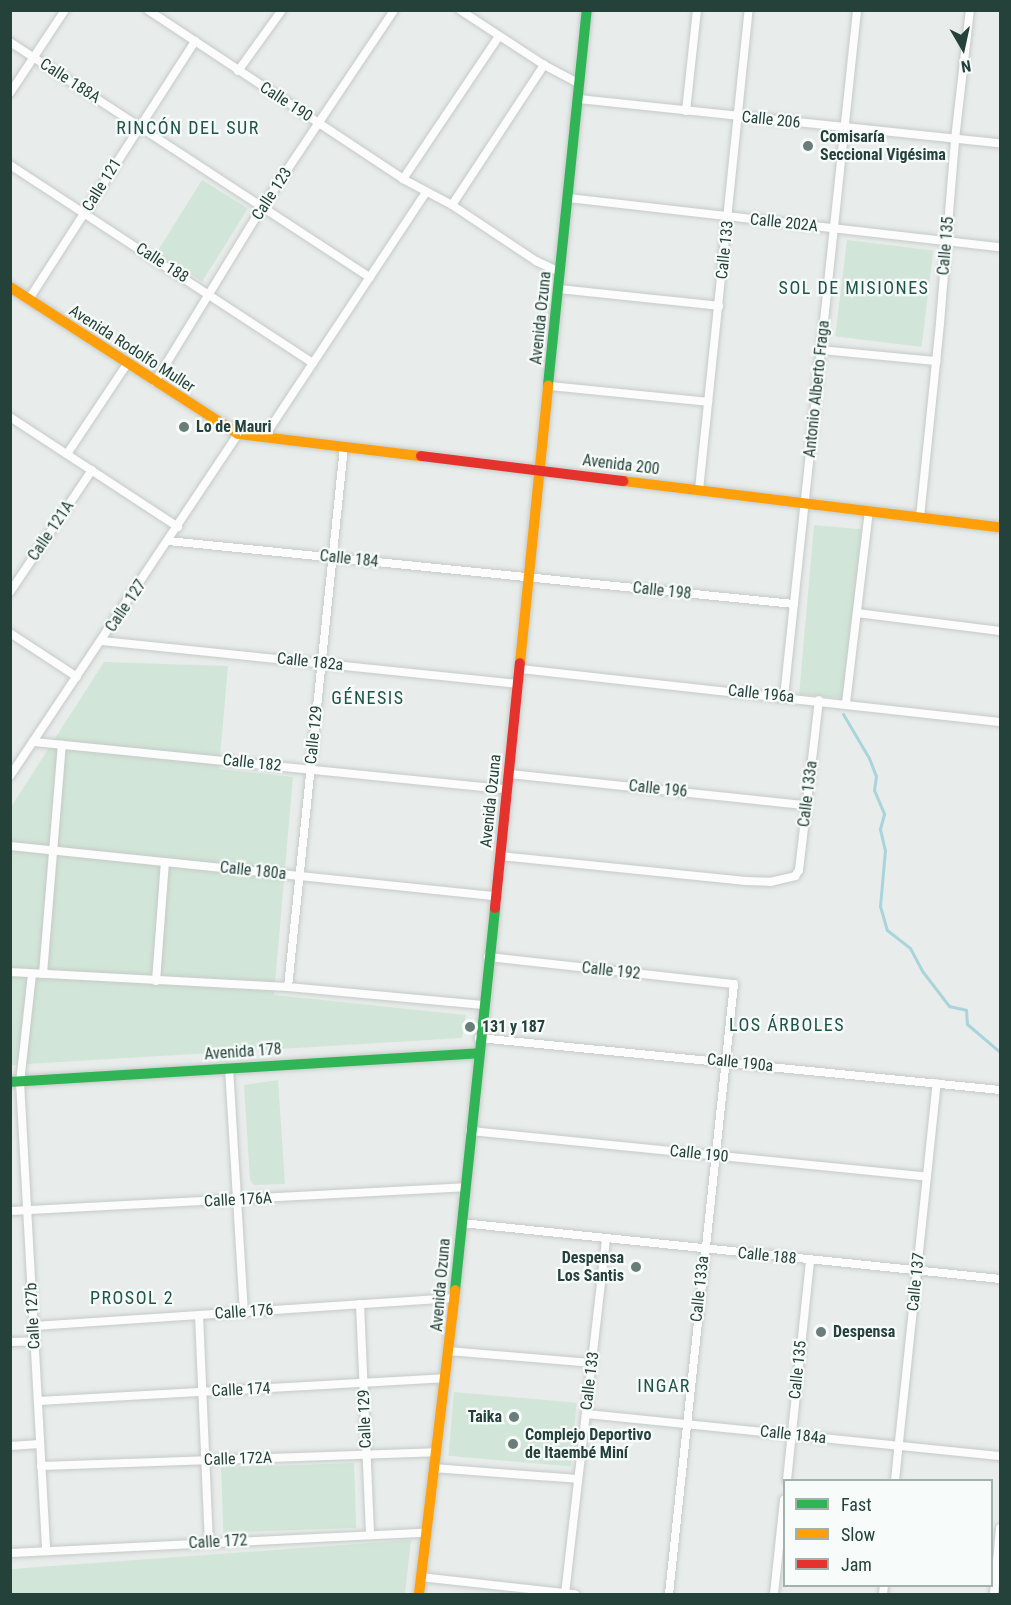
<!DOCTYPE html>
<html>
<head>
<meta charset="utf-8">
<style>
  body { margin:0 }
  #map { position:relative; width:1011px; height:1605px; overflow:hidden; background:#e8edeb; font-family:"Roboto Condensed",sans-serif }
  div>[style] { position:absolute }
  .green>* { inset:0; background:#d1e6d8; transform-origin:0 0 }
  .stream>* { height:3px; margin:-1.5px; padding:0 1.5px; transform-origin:1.5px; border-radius:1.5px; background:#a9d4db }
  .roads { filter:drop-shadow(0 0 2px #c5cac8) drop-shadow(0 0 2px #c5cac8) }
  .street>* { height:8px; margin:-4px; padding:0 4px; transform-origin:4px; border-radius:4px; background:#fcfcfc }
  .fast>* { height:10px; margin:-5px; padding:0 5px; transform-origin:5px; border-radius:5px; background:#30b455 }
  .slow>* { height:10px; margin:-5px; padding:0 5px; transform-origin:5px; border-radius:5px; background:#ff9f0a }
  .jam>* { height:10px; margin:-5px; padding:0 5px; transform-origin:5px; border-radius:5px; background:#e5322d }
  .dots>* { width:16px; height:16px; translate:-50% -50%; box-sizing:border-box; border:3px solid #f7fbf9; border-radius:50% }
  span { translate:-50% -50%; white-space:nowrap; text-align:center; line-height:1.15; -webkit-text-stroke:4.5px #f7fbf9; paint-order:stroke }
  .street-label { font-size:16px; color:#24423a }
  .poi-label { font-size:16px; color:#24423a; font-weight:700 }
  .left { translate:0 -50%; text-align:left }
  .right { translate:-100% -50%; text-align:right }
  .neighbourhood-label { font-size:18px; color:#1f5548; letter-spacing:1.5px }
  .frame { position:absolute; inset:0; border:12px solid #24423a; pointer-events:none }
  .legend { position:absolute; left:783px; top:1479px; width:210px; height:108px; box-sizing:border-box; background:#f7fbf9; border:2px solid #a3b1ad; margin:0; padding:8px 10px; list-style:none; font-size:18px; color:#24423a }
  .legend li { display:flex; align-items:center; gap:12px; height:30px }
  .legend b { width:30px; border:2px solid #a3b1ad }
  .north { position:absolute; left:933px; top:18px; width:60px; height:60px; -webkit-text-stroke:4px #f7fbf9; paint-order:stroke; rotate:171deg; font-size:16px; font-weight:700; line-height:24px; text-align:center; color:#24423a }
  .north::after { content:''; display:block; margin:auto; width:21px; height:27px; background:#24423a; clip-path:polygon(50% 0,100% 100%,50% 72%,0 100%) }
</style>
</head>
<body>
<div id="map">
  <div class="green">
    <i style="left:202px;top:180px;width:54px;height:86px;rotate:32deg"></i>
    <i style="left:847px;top:240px;width:87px;height:97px;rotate:7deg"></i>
    <i style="left:814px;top:525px;width:48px;height:170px;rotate:5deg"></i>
    <i style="clip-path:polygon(104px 662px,228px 666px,219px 769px,293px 777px,274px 995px,466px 1015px,462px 1038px,11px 1065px,11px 807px)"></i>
    <i style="clip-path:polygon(278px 1080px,285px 1184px,254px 1185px,250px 1180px,244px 1085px)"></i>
    <i style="left:454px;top:1392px;width:123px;height:64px;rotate:5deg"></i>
    <i style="left:354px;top:1463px;width:65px;height:133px;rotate:88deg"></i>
    <i style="clip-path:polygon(411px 1540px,405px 1594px,11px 1594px,11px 1569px)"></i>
  </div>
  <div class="stream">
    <i style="left:843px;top:714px;width:51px;rotate:59.4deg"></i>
    <i style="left:869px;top:758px;width:19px;rotate:69deg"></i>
    <i style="left:876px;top:776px;width:14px;rotate:98deg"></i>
    <i style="left:874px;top:790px;width:26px;rotate:67deg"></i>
    <i style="left:884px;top:814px;width:16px;rotate:105deg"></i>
    <i style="left:880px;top:829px;width:22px;rotate:77deg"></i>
    <i style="left:885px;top:850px;width:56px;rotate:95.1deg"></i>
    <i style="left:880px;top:906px;width:25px;rotate:74deg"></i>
    <i style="left:887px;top:930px;width:29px;rotate:38deg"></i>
    <i style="left:910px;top:948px;width:27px;rotate:62deg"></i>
    <i style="left:923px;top:972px;width:43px;rotate:52.6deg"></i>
    <i style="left:949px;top:1006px;width:17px;rotate:13deg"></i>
    <i style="left:966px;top:1010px;width:14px;rotate:86deg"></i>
    <i style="left:967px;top:1024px;width:43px;rotate:40.3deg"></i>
  </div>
  <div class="roads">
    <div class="street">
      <i style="left:148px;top:10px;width:306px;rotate:33.5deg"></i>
      <i style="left:403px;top:179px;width:55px;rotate:28deg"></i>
      <i style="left:452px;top:205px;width:101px;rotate:33.7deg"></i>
      <i style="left:536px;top:261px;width:26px;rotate:25deg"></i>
      <i style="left:460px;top:10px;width:100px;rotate:33.2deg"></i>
      <i style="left:544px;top:65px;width:40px;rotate:28deg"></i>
      <i style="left:10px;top:42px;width:430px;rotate:33.2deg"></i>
      <i style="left:238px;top:71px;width:75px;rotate:-54.2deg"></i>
      <i style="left:10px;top:93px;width:100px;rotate:-56.5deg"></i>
      <i style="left:578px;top:99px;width:424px;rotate:6deg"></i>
      <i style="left:686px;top:111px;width:102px;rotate:-83.8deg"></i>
      <i style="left:10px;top:165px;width:362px;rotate:33.2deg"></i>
      <i style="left:403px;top:179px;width:172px;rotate:-56.1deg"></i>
      <i style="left:568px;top:198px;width:435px;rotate:6.5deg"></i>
      <i style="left:452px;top:205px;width:168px;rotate:-56.7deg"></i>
      <i style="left:558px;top:289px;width:162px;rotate:6deg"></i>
      <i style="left:29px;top:299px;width:307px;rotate:-57.2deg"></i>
      <i style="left:821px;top:350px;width:116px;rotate:5.5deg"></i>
      <i style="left:155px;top:382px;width:206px;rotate:-58.5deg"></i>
      <i style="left:263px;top:206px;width:236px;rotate:-56.2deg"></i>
      <i style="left:549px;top:386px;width:160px;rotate:5.7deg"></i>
      <i style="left:10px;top:417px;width:201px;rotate:33.2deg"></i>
      <i style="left:264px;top:437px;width:294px;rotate:-56.5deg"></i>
      <i style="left:67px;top:454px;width:108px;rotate:-56.3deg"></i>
      <i style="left:699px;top:490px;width:483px;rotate:-84.1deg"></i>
      <i style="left:920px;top:517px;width:195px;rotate:-84.1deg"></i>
      <i style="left:940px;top:323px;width:185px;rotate:-85.3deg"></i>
      <i style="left:955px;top:139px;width:130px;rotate:-83.4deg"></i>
      <i style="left:168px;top:541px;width:629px;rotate:5.75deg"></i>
      <i style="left:10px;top:592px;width:147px;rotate:-56.1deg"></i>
      <i style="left:857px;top:613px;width:144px;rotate:7.2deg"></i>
      <i style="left:10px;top:633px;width:80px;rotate:33.3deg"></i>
      <i style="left:102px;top:641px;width:419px;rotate:5.9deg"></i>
      <i style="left:520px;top:669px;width:483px;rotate:6.3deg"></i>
      <i style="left:784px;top:697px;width:691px;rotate:-83.93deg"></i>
      <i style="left:846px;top:703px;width:193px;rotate:-83.2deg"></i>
      <i style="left:33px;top:742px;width:476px;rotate:5.7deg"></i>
      <i style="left:509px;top:774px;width:299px;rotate:6deg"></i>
      <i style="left:10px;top:776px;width:411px;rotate:-56.3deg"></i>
      <i style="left:10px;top:846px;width:488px;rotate:5.9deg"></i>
      <i style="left:500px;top:856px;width:247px;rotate:5.8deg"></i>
      <i style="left:746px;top:881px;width:24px;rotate:2deg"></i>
      <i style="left:770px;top:882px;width:26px;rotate:-13deg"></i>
      <i style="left:795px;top:876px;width:7px;rotate:-56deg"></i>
      <i style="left:799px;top:870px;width:171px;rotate:-83.3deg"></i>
      <i style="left:488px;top:957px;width:247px;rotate:6.3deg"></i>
      <i style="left:734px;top:984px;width:613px;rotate:96.08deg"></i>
      <i style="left:10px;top:972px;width:278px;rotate:3.1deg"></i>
      <i style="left:288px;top:987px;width:196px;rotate:5.3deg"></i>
      <i style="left:32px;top:974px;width:109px;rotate:96.3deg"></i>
      <i style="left:20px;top:1082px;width:470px;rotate:86.8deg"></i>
      <i style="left:43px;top:974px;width:230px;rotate:-85.3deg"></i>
      <i style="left:156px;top:981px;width:119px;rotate:-85.7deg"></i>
      <i style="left:288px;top:987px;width:543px;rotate:-84.08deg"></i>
      <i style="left:479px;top:1038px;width:524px;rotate:5.7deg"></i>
      <i style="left:229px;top:1068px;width:244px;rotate:86.5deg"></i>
      <i style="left:470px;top:1131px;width:459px;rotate:5.7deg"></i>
      <i style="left:10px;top:1211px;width:456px;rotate:-3deg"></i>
      <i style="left:462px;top:1223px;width:541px;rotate:5.94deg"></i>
      <i style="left:360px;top:1304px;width:230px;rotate:87.5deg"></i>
      <i style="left:199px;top:1315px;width:228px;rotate:87.5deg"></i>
      <i style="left:34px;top:1326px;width:421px;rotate:-3.8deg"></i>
      <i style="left:10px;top:1342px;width:24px;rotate:-2deg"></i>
      <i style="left:449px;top:1351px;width:144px;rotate:4.8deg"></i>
      <i style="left:38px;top:1401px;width:407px;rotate:-3.2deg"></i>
      <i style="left:586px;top:1414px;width:416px;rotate:5.8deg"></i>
      <i style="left:10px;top:1446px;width:30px;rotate:-4deg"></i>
      <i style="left:41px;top:1466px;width:394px;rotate:-2deg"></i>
      <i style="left:433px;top:1468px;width:145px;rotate:4.3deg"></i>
      <i style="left:787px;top:1480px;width:221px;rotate:-84deg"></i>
      <i style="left:895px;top:1480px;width:399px;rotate:-84deg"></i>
      <i style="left:10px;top:1553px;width:415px;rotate:-2.8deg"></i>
      <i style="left:420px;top:1577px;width:156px;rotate:6.3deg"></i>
      <i style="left:565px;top:1594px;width:358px;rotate:-83.4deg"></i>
      <i style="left:774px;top:1594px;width:95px;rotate:-83.9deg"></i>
      <i style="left:883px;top:1594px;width:8px;rotate:-83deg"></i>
      <i style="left:994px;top:1594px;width:66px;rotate:-84.8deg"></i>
    </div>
    <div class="fast">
      <i style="left:548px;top:385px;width:377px;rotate:-84.1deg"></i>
      <i style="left:10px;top:1082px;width:469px;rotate:-3.5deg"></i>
      <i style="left:455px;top:1290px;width:384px;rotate:-84deg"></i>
    </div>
    <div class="slow">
      <i style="left:10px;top:287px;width:271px;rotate:32.8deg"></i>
      <i style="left:238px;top:434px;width:184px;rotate:6.9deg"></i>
      <i style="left:623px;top:481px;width:380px;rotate:7deg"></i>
      <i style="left:520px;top:663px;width:279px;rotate:-84.2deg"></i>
      <i style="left:419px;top:1594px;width:306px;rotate:-83.2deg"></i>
    </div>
    <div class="jam">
      <i style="left:421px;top:456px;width:204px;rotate:7.1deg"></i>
      <i style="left:495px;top:908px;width:246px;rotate:-84.2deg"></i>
    </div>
  </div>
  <div class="dots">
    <i style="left:808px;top:146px;background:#697e78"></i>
    <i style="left:184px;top:427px;background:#697e78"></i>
    <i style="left:470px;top:1027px;background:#697e78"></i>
    <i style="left:636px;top:1267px;background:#697e78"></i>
    <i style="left:821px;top:1332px;background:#697e78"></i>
    <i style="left:514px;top:1417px;background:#697e78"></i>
    <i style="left:513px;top:1444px;background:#697e78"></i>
  </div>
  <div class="street-label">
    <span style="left:70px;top:81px;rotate:33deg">Calle 188A</span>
    <span style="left:286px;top:102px;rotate:33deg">Calle 190</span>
    <span style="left:771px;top:120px;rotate:6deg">Calle 206</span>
    <span style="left:102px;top:185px;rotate:-58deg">Calle 121</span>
    <span style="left:272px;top:194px;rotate:-57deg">Calle 123</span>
    <span style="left:784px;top:223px;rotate:6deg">Calle 202A</span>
    <span style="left:946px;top:246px;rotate:-85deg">Calle 135</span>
    <span style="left:725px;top:250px;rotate:-84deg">Calle 133</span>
    <span style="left:162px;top:263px;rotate:33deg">Calle 188</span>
    <span style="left:541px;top:318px;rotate:-84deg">Avenida Ozuna</span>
    <span style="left:132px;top:349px;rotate:33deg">Avenida Rodolfo Muller</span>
    <span style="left:817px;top:389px;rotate:-84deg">Antonio Alberto Fraga</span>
    <span style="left:621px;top:465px;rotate:7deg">Avenida 200</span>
    <span style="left:51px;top:531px;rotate:-56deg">Calle 121A</span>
    <span style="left:349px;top:559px;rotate:6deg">Calle 184</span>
    <span style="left:662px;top:591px;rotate:6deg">Calle 198</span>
    <span style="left:126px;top:606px;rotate:-56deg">Calle 127</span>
    <span style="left:310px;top:662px;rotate:6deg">Calle 182a</span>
    <span style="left:761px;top:694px;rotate:6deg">Calle 196a</span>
    <span style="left:314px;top:735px;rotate:-84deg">Calle 129</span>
    <span style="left:252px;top:763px;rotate:6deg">Calle 182</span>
    <span style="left:658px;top:789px;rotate:6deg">Calle 196</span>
    <span style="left:808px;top:794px;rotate:-83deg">Calle 133a</span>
    <span style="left:491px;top:801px;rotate:-84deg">Avenida Ozuna</span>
    <span style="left:253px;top:871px;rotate:6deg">Calle 180a</span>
    <span style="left:611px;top:971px;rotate:6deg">Calle 192</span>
    <span style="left:243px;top:1052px;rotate:-4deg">Avenida 178</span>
    <span style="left:740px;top:1063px;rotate:6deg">Calle 190a</span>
    <span style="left:699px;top:1154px;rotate:6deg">Calle 190</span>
    <span style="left:238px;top:1200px;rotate:-3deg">Calle 176A</span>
    <span style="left:767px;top:1256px;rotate:6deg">Calle 188</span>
    <span style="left:916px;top:1282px;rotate:-84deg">Calle 137</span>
    <span style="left:441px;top:1285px;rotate:-85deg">Avenida Ozuna</span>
    <span style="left:700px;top:1289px;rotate:-84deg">Calle 133a</span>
    <span style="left:244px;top:1312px;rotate:-4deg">Calle 176</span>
    <span style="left:33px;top:1316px;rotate:-93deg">Calle 127b</span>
    <span style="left:798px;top:1370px;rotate:-84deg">Calle 135</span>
    <span style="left:590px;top:1381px;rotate:-83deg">Calle 133</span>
    <span style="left:241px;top:1390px;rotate:-3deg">Calle 174</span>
    <span style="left:365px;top:1419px;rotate:-92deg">Calle 129</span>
    <span style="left:793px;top:1435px;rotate:6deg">Calle 184a</span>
    <span style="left:238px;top:1459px;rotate:-2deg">Calle 172A</span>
    <span style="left:218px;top:1542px;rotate:-3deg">Calle 172</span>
  </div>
  <div class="poi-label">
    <span class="left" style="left:820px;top:146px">Comisaría<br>Seccional Vigésima</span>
    <span class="left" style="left:196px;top:427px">Lo de Mauri</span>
    <span class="left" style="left:482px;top:1027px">131 y 187</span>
    <span class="right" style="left:624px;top:1267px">Despensa<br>Los Santis</span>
    <span class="left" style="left:833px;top:1332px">Despensa</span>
    <span class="right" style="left:502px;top:1417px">Taika</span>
    <span class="left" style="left:525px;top:1444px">Complejo Deportivo<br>de Itaembé Miní</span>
  </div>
  <div class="neighbourhood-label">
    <span style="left:188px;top:128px">RINCÓN DEL SUR</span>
    <span style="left:854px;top:288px">SOL DE MISIONES</span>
    <span style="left:368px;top:698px">GÉNESIS</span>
    <span style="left:787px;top:1025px">LOS ÁRBOLES</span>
    <span style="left:132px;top:1298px">PROSOL 2</span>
    <span style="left:664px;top:1386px">INGAR</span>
  </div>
  <div class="frame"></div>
  <ul class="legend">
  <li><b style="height:8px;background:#30b455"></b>Fast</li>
  <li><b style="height:8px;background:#ff9f0a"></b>Slow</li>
  <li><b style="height:8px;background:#e5322d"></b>Jam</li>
  </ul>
  <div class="north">N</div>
</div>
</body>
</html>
